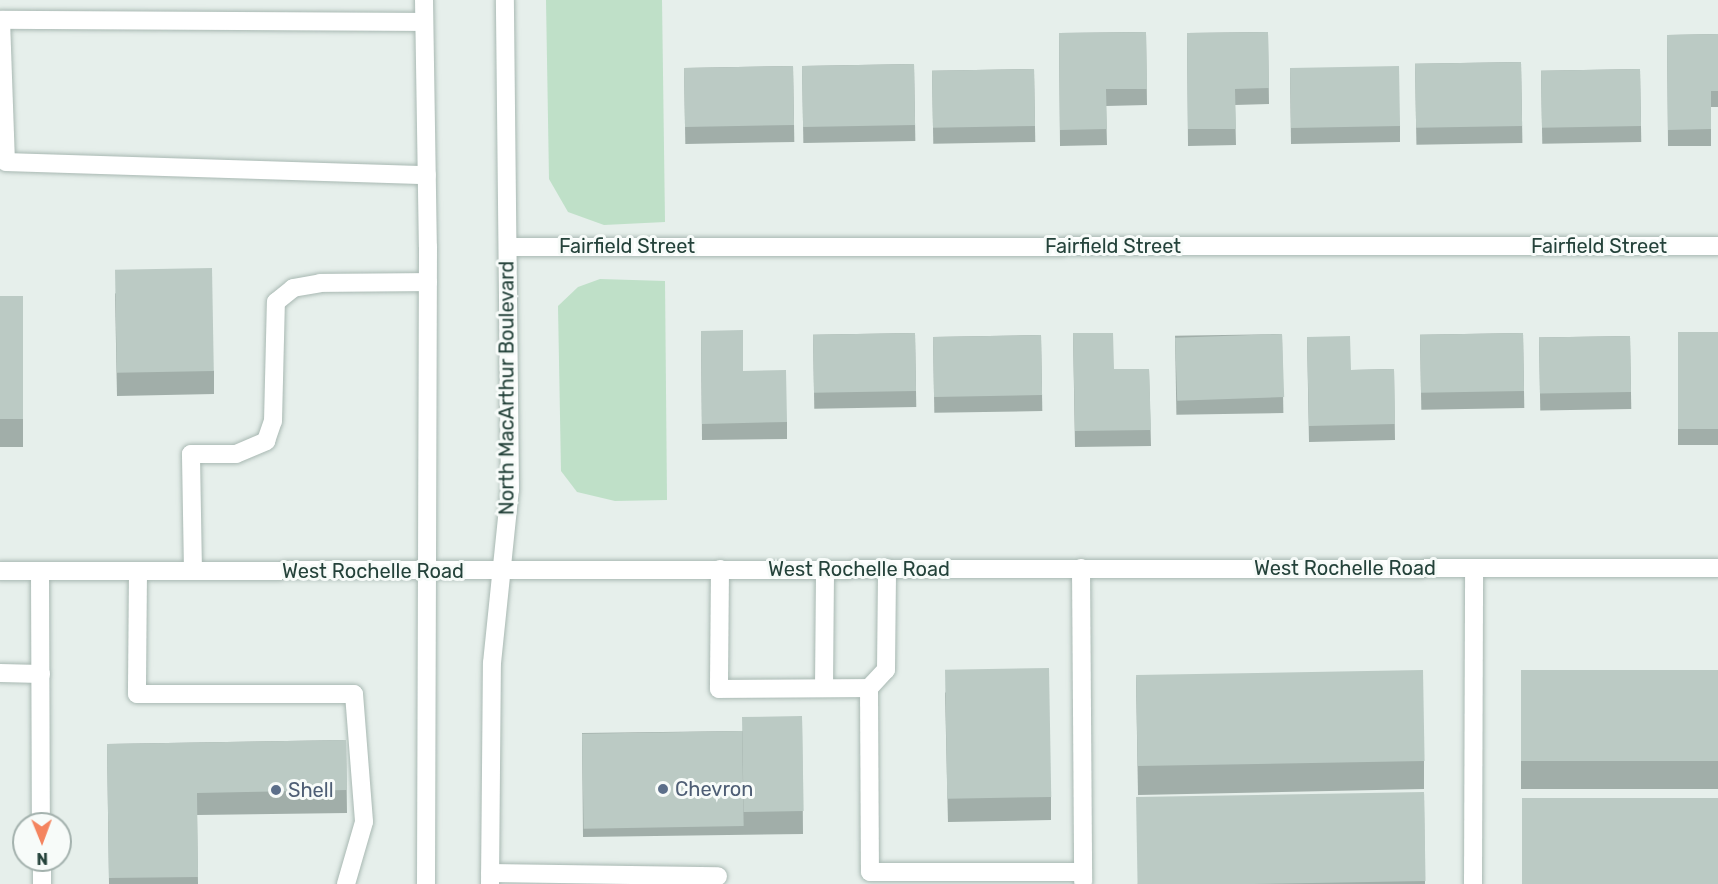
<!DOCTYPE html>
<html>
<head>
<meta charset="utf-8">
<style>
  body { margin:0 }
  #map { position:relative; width:1718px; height:884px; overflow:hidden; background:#e6efeb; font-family:Rubik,sans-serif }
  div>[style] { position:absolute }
  .green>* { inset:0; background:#bfe0c8 }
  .roads { filter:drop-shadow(0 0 2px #a8b8b2) drop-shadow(0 0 2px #a8b8b2) }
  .lane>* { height:18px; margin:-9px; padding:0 9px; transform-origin:9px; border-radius:9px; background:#fff }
  .street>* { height:18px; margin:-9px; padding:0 9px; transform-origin:9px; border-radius:9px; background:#fff }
  .secondary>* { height:18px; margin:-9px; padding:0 9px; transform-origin:9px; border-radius:9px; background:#fff }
  .wall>* { inset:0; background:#a1aea9; transform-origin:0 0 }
  .building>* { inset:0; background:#bbcac4; transform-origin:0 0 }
  .dots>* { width:16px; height:16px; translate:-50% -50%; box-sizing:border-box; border:3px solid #f7fbf9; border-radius:50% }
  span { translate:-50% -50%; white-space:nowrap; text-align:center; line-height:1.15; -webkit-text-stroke:6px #f7fbf9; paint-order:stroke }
  .street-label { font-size:20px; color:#24423a }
  .service-label { font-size:20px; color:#4e5e75 }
  .left { translate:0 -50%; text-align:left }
  .north { position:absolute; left:12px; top:812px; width:60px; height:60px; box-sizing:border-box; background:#f7fbf9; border:2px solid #a3b1ad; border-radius:50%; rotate:179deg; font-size:16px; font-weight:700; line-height:24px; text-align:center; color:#24423a }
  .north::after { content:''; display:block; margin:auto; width:21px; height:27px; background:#f4845f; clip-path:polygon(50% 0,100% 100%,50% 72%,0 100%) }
</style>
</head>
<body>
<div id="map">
  <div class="green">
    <i style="clip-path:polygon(546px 0,662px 0,665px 222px,604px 225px,568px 212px,549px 179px)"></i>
    <i style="clip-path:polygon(600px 279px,665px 281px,667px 500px,615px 501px,577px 492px,561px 471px,558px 306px,578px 287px)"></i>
  </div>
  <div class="roads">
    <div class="lane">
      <i style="left:424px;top:22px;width:423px;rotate:-179.7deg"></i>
      <i style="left:1px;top:20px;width:142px;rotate:88deg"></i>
      <i style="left:6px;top:162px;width:421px;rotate:1.8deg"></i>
      <i style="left:1081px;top:568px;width:314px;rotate:89.6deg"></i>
      <i style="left:720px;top:569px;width:120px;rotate:90.5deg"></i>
      <i style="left:719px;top:689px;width:150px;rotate:-0.4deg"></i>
      <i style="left:869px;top:688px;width:184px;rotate:89.7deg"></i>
      <i style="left:870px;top:872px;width:213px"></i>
      <i style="left:40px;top:571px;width:253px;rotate:89.8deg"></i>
      <i style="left:138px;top:571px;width:123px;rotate:90.5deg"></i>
      <i style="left:137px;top:694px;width:217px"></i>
      <i style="left:354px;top:694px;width:128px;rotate:85.5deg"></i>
      <i style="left:364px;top:822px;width:65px;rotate:106.2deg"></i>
      <i style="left:193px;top:571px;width:117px;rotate:-91deg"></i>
      <i style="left:191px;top:454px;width:45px"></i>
      <i style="left:236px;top:454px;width:33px;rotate:-23deg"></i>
      <i style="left:266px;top:441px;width:21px;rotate:-71deg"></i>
      <i style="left:273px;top:421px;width:119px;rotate:-88.6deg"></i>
      <i style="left:276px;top:302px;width:22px;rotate:-39deg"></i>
      <i style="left:293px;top:288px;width:27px;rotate:-10deg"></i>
      <i style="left:320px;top:283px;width:108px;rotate:-0.5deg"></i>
      <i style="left:0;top:673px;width:41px;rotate:1.4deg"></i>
      <i style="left:824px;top:688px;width:119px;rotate:-89.5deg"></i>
      <i style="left:869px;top:688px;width:25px;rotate:-47deg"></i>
      <i style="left:886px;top:670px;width:102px;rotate:-89.4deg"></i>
      <i style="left:42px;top:860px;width:24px;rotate:90deg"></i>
      <i style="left:490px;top:873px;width:228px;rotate:0.8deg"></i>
      <i style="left:1473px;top:884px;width:316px;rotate:-89.8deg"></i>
    </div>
    <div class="street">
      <i style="left:508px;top:247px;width:1210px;rotate:-0.05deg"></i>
    </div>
    <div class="secondary">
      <i style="left:424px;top:0;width:247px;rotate:89.1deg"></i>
      <i style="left:428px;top:247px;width:637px;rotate:90.18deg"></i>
      <i style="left:0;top:571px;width:1718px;rotate:-0.1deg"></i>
      <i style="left:490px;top:884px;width:221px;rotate:-89.5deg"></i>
      <i style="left:492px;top:663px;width:174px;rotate:-84.1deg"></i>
      <i style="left:510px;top:490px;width:490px;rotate:-90.6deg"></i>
    </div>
  </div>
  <div class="wall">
    <i style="clip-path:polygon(1146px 32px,1147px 105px,1106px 106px,1107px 145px,1060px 146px,1059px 33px)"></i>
    <i style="clip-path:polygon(1268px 32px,1269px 104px,1235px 105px,1236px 145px,1188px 146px,1187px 33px)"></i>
    <i style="clip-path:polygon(1718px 34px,1718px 107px,1711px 107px,1711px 146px,1668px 146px,1667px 35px)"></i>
    <i style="left:1521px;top:62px;width:81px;height:106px;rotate:89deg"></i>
    <i style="left:914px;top:64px;width:77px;height:112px;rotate:89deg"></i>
    <i style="left:793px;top:66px;width:76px;height:109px;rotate:89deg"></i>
    <i style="clip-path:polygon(1290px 68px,1400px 126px,1400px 142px,1291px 144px)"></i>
    <i style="left:1034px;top:69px;width:73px;height:102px;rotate:89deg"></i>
    <i style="left:1640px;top:69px;width:73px;height:99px;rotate:89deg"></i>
    <i style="clip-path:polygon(115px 293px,214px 371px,214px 394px,117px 396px)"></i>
    <i style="left:0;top:296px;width:23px;height:151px"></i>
    <i style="clip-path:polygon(701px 331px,743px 371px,787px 422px,787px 439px,702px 440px)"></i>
    <i style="left:1678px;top:332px;width:40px;height:113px"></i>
    <i style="left:915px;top:333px;width:74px;height:102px;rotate:89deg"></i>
    <i style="clip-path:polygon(1073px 333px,1114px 369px,1149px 369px,1151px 446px,1075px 447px)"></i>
    <i style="left:1523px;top:333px;width:75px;height:103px;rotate:89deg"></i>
    <i style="left:1282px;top:334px;width:79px;height:107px;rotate:89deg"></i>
    <i style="left:1041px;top:335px;width:76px;height:108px;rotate:89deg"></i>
    <i style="left:1630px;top:336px;width:73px;height:91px;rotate:89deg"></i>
    <i style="clip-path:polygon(1307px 337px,1351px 370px,1394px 369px,1395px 440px,1309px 442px)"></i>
    <i style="left:1718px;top:670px;width:119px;height:197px;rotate:90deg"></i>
    <i style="clip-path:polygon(1136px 677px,1424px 761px,1424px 789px,1138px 795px)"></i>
    <i style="clip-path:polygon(945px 692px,1051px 797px,1051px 820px,948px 822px)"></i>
    <i style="clip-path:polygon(802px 716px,803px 834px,583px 837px,582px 733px,742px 731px)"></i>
    <i style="clip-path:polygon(346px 740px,347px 813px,197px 815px,198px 884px,109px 884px,107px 744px)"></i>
    <i style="clip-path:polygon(1424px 792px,1425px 884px,1137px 884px)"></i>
  </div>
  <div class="building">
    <i style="clip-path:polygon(1146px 32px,1147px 89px,1106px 89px,1107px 129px,1060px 130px,1059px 33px)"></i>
    <i style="clip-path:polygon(1268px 32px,1269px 88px,1235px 89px,1236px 129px,1188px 129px,1187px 33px)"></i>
    <i style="clip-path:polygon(1718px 34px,1718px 91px,1711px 91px,1711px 129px,1668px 130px,1667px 35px)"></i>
    <i style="left:1521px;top:62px;width:64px;height:106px;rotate:89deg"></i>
    <i style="left:914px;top:64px;width:61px;height:112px;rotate:89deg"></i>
    <i style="left:793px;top:66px;width:59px;height:109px;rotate:89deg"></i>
    <i style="left:1399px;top:66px;width:60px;height:109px;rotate:89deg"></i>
    <i style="left:1034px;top:69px;width:57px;height:102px;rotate:89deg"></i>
    <i style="left:1640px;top:69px;width:57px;height:99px;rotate:89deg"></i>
    <i style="left:212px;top:268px;width:103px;height:97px;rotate:89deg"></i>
    <i style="left:0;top:296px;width:23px;height:123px"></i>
    <i style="clip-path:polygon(743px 330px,743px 371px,786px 370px,787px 422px,702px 424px,701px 331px)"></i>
    <i style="left:1678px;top:332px;width:40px;height:97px"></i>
    <i style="left:915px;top:333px;width:58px;height:102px;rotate:89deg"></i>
    <i style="clip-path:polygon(1073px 333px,1113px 333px,1114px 369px,1149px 369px,1151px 430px,1075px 431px)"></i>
    <i style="left:1523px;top:333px;width:58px;height:103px;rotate:89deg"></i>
    <i style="left:1282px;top:334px;width:63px;height:107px;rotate:88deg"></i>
    <i style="left:1041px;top:335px;width:60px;height:108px;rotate:89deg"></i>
    <i style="clip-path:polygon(1350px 336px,1351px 370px,1394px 369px,1395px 424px,1309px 426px,1307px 337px)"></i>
    <i style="left:1630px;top:336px;width:56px;height:91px;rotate:89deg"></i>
    <i style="left:1049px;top:668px;width:129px;height:104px;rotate:89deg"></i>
    <i style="left:1423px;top:670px;width:91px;height:287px;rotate:89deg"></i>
    <i style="left:1718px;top:670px;width:91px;height:197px;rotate:90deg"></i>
    <i style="left:802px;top:716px;width:95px;height:60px;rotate:89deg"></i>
    <i style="left:742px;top:731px;width:95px;height:160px;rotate:89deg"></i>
    <i style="clip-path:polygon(346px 740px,347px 790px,197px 793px,198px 877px,109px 878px,107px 744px)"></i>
    <i style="left:1424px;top:792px;width:89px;height:288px;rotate:89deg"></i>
    <i style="left:1718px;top:798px;width:86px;height:196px;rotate:90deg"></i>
  </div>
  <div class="dots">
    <i style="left:663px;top:789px;background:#5c6f8a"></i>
    <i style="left:276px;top:790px;background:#5c6f8a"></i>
  </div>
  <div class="street-label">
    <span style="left:627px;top:246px">Fairfield Street</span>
    <span style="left:1113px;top:246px">Fairfield Street</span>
    <span style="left:1599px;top:246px">Fairfield Street</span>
    <span style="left:507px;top:388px;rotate:-90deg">North MacArthur Boulevard</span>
    <span style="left:1345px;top:568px">West Rochelle Road</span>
    <span style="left:859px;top:569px">West Rochelle Road</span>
    <span style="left:373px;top:571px">West Rochelle Road</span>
  </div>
  <div class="service-label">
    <span class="left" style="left:675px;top:789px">Chevron</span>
    <span class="left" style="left:288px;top:790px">Shell</span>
  </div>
  <div class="north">N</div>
</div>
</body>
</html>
